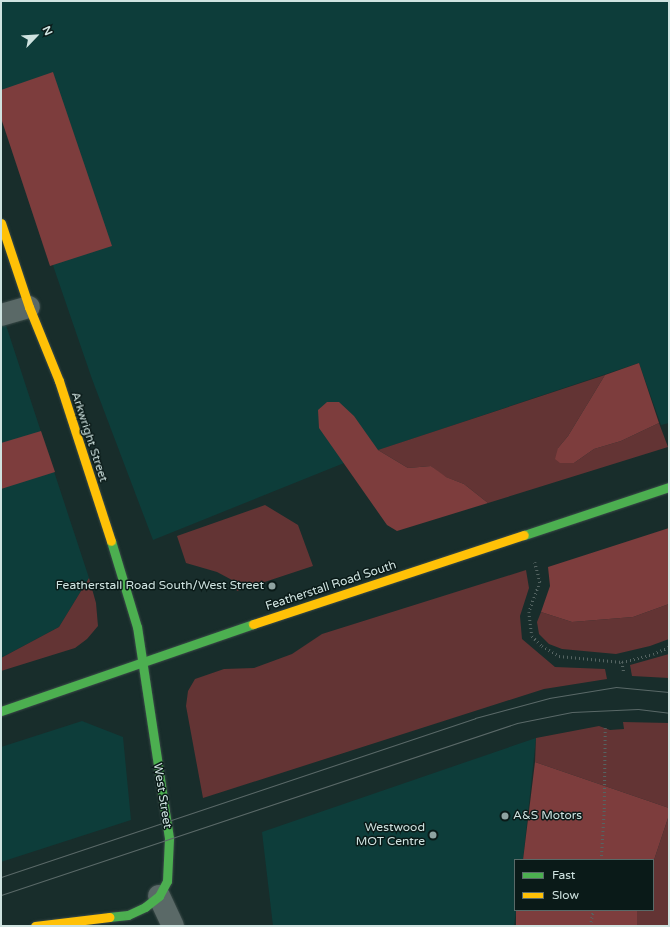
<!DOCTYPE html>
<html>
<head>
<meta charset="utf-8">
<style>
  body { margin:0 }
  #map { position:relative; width:670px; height:927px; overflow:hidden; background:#182d2b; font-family:"Varela Round",sans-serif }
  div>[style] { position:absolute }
  .built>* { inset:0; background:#0d3d3a }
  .green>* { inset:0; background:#633434 }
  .forest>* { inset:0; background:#7d3d3d; transform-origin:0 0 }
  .path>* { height:2.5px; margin-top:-1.25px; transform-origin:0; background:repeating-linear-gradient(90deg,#556462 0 1px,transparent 0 4px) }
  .roads { filter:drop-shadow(0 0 1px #3a4a48) drop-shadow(0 0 1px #3a4a48) }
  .street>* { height:22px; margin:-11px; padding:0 11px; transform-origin:11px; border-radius:11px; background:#5a6967 }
  .fast>* { height:9px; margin:-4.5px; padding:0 4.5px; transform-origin:4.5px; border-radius:4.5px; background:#4caf50 }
  .slow>* { height:9px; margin:-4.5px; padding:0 4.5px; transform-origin:4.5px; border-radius:4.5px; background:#ffc107 }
  .tram>* { height:1px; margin:-0.5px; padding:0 0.5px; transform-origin:0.5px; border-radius:0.5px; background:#5a6968 }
  .dots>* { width:11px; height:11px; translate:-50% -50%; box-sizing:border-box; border:2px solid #0a1a18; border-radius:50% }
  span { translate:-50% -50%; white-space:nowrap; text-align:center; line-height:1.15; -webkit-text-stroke:3px #0a1a18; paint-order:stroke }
  .street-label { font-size:12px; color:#cfe3e0 }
  .poi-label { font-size:12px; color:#cfe3e0 }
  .right { translate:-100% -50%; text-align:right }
  .left { translate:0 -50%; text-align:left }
  .frame { position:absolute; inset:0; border:2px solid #cfe3e0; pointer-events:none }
  .legend { position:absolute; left:514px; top:859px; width:140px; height:52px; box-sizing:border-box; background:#0a1a18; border:1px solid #596a68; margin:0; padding:5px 7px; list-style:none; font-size:12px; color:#cfe3e0 }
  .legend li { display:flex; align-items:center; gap:8px; height:20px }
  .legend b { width:20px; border:1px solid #596a68 }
  .north { position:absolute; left:16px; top:16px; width:40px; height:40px; -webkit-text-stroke:3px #0a1a18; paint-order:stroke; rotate:65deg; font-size:11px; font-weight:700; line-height:16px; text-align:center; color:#cfe3e0 }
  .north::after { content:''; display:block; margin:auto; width:14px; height:18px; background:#cfe3e0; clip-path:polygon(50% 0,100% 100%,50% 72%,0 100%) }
</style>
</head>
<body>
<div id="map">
  <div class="built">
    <i style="clip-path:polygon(1px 1px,669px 1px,669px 423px,661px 425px,639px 363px,364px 455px,153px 540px,92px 379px,1px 114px)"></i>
    <i style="clip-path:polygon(1px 310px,89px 578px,59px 627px,1px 658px)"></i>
    <i style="clip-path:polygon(82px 721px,123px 737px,131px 820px,1px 862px,1px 747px)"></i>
    <i style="clip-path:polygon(536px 738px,523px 860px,515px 860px,516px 910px,514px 926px,273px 926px,262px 832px)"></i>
  </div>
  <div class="green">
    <i style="clip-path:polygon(605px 375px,568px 436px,558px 448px,574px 463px,594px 449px,621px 441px,659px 423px,668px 447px,488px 503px,464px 484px,443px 476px,431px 466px,408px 468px,378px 450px)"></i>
    <i style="clip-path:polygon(265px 505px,298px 525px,313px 566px,237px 591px,232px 580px,217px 572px,186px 563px,177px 536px)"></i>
    <i style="clip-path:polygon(526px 570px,529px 588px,520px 616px,522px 639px,555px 667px,605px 669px,607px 679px,544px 689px,203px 798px,186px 706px,188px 691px,195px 679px,224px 669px,254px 668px,292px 654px,322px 634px)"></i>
    <i style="clip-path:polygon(89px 578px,96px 603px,98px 626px,87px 639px,75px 648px,1px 671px,1px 658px,59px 627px)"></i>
    <i style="clip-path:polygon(669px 604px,669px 639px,650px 646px,616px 654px,562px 649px,549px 644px,539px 634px,537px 622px,541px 612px,572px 622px,633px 617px)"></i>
    <i style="clip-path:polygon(669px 654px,669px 678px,632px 676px,630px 665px)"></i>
    <i style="clip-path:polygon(623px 722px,669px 723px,669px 808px,535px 762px,536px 738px,599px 726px,610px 730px,624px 729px)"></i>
    <i style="clip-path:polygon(669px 815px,669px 926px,632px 926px,637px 910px,653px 910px,653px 863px)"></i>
  </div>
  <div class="forest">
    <i style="clip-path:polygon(53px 72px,112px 246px,50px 266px,1px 118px,1px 90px)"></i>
    <i style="clip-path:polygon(639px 363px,659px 423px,621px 441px,594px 449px,574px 463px,560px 463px,555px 459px,558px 448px,568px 436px,605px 375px)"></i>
    <i style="clip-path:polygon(327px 402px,339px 402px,354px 416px,378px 450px,408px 468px,431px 466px,446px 477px,464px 484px,488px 503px,397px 531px,387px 525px,319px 428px,318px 410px)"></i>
    <i style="clip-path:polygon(41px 431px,55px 472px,1px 489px,1px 443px)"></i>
    <i style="clip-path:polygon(669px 528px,669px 604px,633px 617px,572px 622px,541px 612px,550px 586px,548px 567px)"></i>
    <i style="clip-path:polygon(535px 762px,669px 808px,669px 815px,653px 863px,653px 860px,523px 860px)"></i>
    <i style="left:516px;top:910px;width:121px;height:16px"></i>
  </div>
  <div class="path">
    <i style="left:535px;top:562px;width:21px;rotate:76deg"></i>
    <i style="left:540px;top:582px;width:32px;rotate:110deg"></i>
    <i style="left:529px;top:612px;width:24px;rotate:83deg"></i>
    <i style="left:532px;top:636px;width:14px;rotate:45deg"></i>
    <i style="left:542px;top:646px;width:20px;rotate:30deg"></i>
    <i style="left:559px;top:656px;width:63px;rotate:5.4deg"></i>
    <i style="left:622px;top:662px;width:32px;rotate:-14deg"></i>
    <i style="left:653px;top:654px;width:17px;rotate:-24deg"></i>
    <i style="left:622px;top:662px;width:10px;rotate:79deg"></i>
    <i style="left:601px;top:860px;width:51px;rotate:-86.6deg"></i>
    <i style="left:604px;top:809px;width:81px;rotate:-89.3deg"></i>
    <i style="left:590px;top:926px;width:16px;rotate:-79deg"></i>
  </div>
  <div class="roads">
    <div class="street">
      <i style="left:1px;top:315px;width:29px;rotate:-16deg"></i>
      <i style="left:159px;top:896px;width:33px;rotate:65deg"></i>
    </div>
    <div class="fast">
      <i style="left:524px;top:535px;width:153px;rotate:-18.3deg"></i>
      <i style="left:1px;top:711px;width:267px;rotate:-19deg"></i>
      <i style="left:109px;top:917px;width:19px;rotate:-6deg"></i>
      <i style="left:128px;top:915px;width:19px;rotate:-25deg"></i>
      <i style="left:145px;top:907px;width:18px;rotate:-38deg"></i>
      <i style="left:159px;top:896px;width:17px;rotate:-62deg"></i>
      <i style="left:167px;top:881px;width:43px;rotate:-87.3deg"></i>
      <i style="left:169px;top:838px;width:213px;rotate:-98.6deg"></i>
      <i style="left:137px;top:627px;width:90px;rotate:-106.8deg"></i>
    </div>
    <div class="slow">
      <i style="left:1px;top:223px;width:89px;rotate:71.6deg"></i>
      <i style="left:29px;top:307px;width:80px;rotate:67.9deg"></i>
      <i style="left:59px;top:381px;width:168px;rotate:72deg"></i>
      <i style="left:253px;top:624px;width:285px;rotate:-18.2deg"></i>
      <i style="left:35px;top:926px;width:75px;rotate:-6.9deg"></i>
    </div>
  </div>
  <div class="tram">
    <i style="left:1px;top:877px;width:500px;rotate:-18.5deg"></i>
    <i style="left:475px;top:718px;width:77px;rotate:-15.1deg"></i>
    <i style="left:549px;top:698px;width:68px;rotate:-9.3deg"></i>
    <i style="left:616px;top:687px;width:53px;rotate:5.4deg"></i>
    <i style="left:1px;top:895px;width:544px;rotate:-18.43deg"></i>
    <i style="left:517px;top:723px;width:56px;rotate:-11.3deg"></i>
    <i style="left:572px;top:712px;width:66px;rotate:-2.6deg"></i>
    <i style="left:638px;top:709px;width:31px;rotate:7deg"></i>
  </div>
  <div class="dots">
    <i style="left:272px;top:586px;background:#8fa3a1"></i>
    <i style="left:505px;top:816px;background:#8fa3a1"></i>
    <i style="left:433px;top:835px;background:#8fa3a1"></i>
  </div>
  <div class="street-label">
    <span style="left:89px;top:437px;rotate:72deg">Arkwright Street</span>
    <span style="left:331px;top:586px;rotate:-18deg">Featherstall Road South</span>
    <span style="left:162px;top:796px;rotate:81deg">West Street</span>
  </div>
  <div class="poi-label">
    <span class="right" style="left:264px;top:586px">Featherstall Road South/West Street</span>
    <span class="left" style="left:513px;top:816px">A&amp;S Motors</span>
    <span class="right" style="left:425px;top:835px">Westwood<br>MOT Centre</span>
  </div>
  <div class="frame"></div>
  <ul class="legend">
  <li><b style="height:5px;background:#4caf50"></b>Fast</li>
  <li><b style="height:5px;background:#ffc107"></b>Slow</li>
  </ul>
  <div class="north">N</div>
</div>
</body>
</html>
